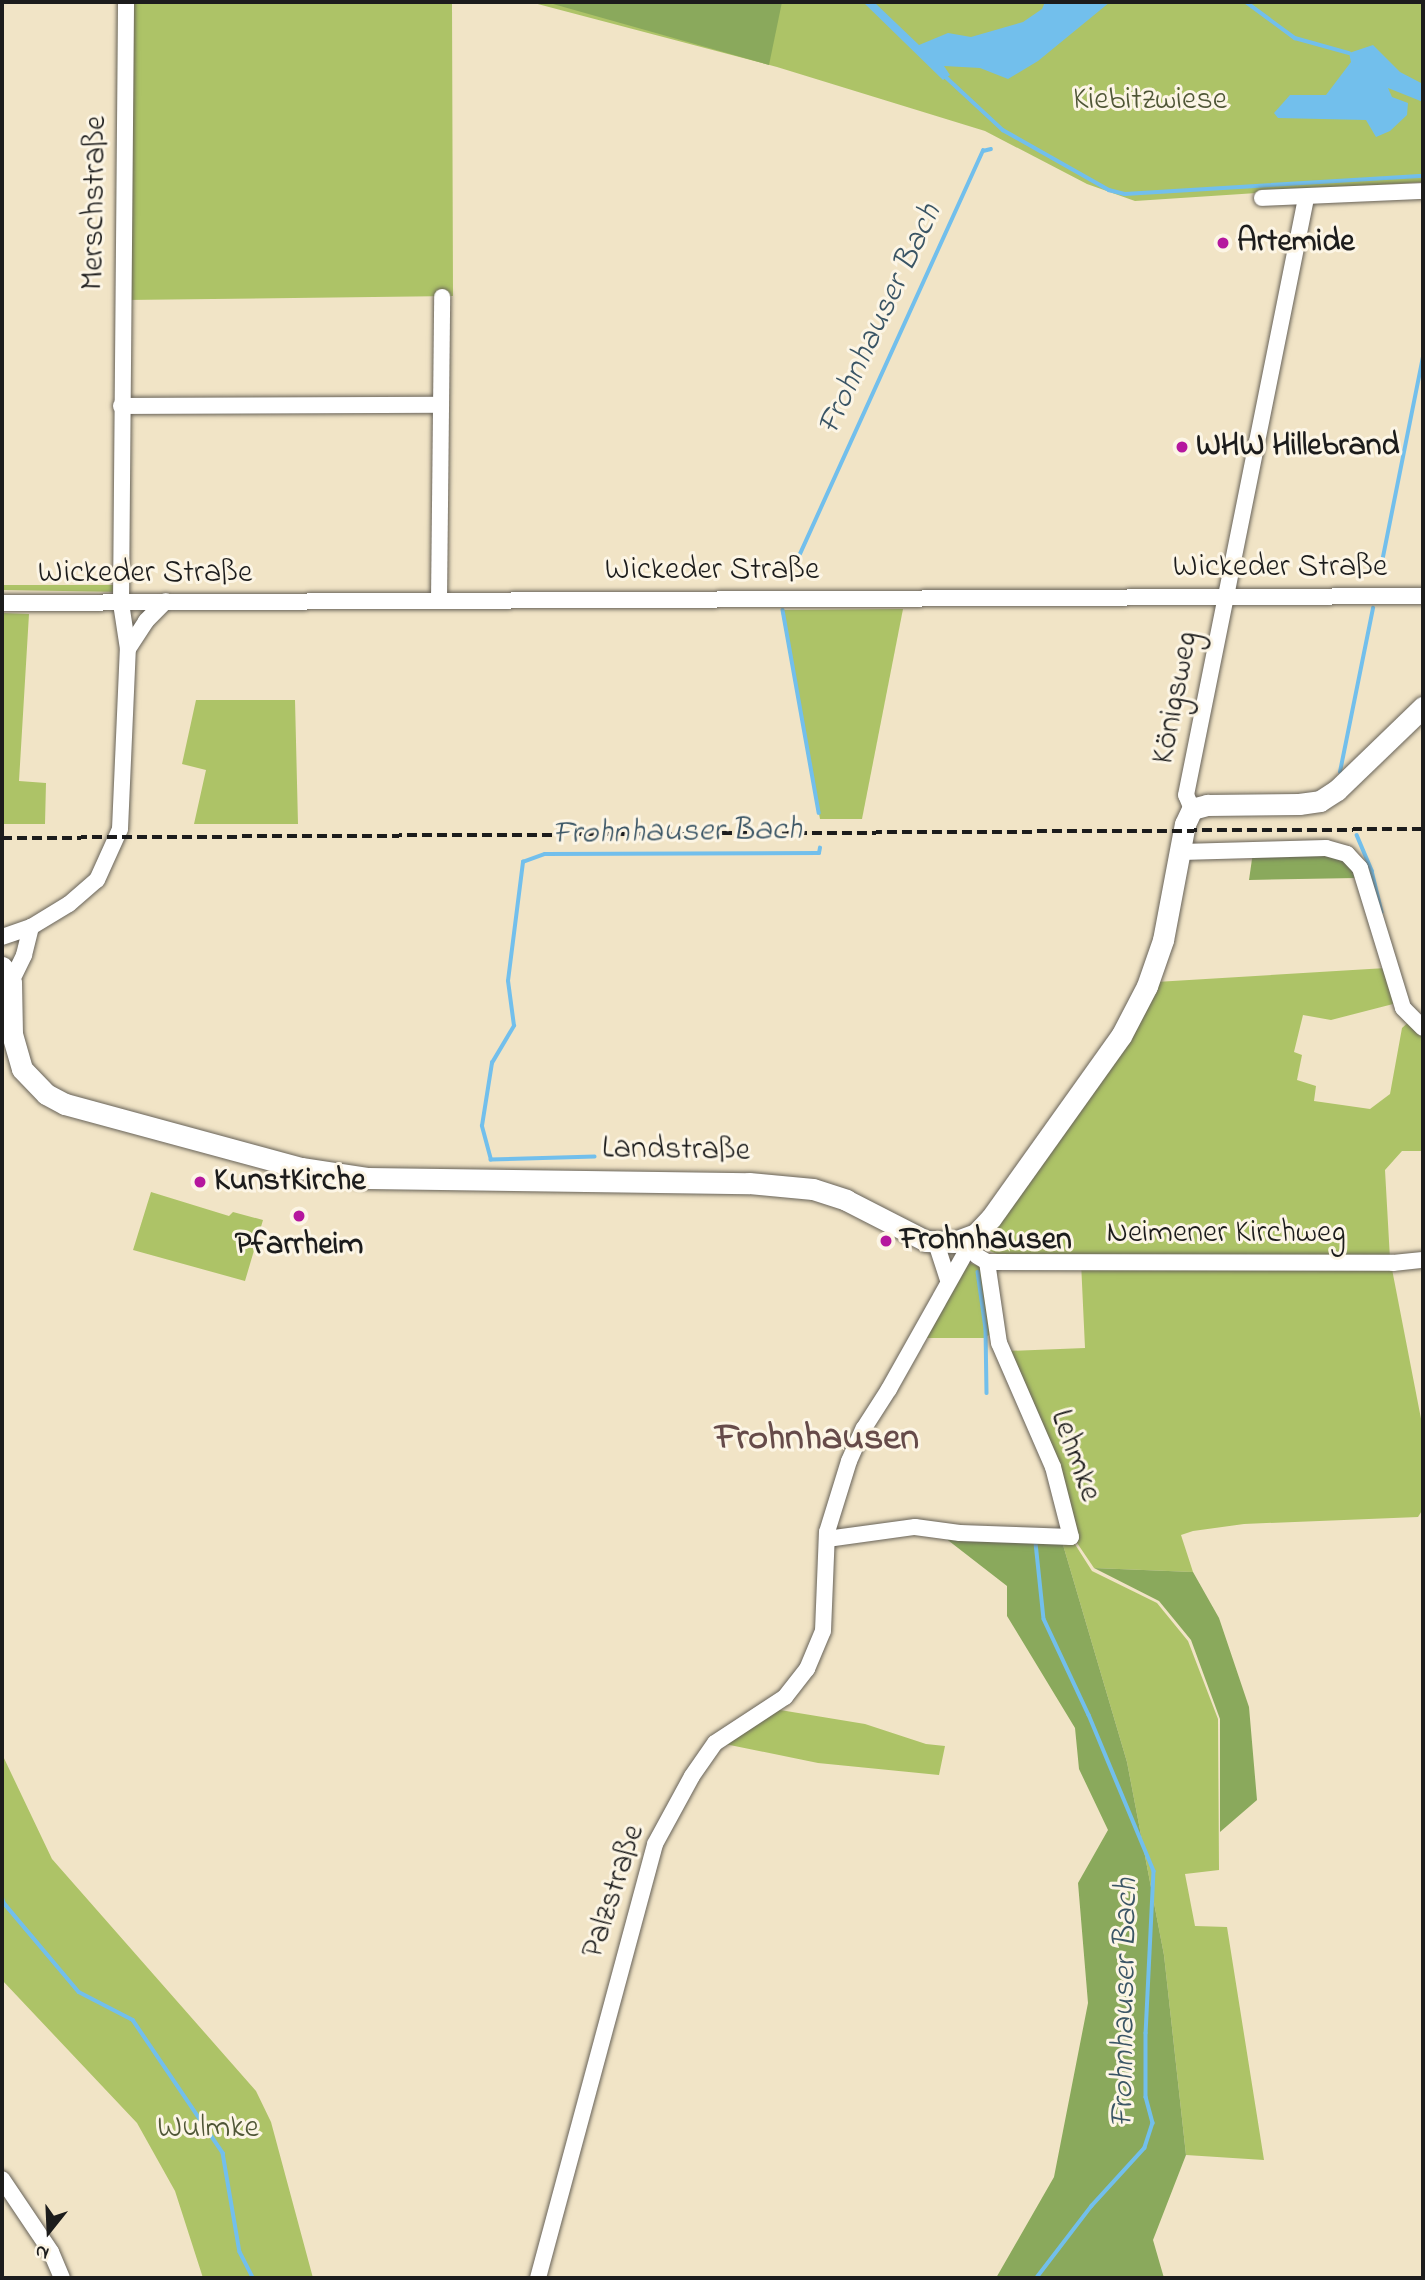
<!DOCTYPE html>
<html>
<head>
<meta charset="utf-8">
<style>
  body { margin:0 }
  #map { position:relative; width:1425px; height:2280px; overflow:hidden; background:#f1e4c6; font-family:"Indie Flower",sans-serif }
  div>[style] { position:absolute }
  .green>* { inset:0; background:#adc367 }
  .forest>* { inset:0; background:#8aa95c }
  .water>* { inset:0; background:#72bfec }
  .stream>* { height:3.5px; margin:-1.75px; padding:0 1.75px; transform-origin:1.75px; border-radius:1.75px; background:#72bfec }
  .roads { filter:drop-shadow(0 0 2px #676258) drop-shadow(0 0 2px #676258) }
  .minor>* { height:16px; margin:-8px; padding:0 8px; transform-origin:8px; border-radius:8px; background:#fff }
  .major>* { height:21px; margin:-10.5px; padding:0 10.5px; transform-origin:10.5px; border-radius:10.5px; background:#fff }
  .rail>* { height:3.5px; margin-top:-1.75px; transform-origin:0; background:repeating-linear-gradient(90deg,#1c1c1c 0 10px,transparent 0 15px) }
  .dots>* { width:19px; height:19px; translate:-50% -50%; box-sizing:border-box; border:4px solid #fcf5e5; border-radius:50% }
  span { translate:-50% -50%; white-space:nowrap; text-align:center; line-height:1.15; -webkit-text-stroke:6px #fcf5e5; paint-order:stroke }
  .park-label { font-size:32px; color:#4f5636 }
  .street-label { font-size:32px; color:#1c1c1c }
  .poi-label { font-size:32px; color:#1c1c1c; font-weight:700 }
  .left { translate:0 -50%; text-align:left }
  .water-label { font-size:33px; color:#3a5565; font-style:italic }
  .district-label { font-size:38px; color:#664b4a; font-weight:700 }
  .frame { position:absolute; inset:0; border:4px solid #1c1c1c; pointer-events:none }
  .north { position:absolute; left:14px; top:2196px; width:70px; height:70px; -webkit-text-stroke:5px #fcf5e5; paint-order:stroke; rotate:198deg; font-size:19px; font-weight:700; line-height:28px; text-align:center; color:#1c1c1c }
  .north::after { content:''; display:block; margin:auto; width:24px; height:32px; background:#1c1c1c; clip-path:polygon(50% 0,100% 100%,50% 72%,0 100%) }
</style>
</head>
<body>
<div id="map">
  <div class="green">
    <i style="clip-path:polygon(118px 2px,452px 2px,453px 296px,126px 300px,126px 592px,2px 590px,2px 585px,114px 585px)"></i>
    <i style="clip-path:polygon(530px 2px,1423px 2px,1423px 182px,1135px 201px,1087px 184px,985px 131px,777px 67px)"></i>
    <i style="clip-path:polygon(903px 609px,862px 819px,820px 819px,781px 610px)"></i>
    <i style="clip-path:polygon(2px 613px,29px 614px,19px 781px,46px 783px,45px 824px,2px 824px)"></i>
    <i style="clip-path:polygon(196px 700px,295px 700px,298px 824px,194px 824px,206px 770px,182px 764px)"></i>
    <i style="clip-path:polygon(1386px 968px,1397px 1003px,1331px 1020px,1303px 1015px,1294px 1052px,1302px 1055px,1297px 1080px,1316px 1086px,1314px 1101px,1370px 1109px,1390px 1094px,1402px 1028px,1412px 1019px,1423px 1030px,1423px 1151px,1402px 1151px,1385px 1170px,1390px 1259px,1002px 1256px,990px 1251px,986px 1235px,1156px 982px)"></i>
    <i style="clip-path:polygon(151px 1192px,229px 1216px,233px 1212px,263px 1220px,245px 1281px,133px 1250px)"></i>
    <i style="clip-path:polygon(1081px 1262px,1391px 1264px,1423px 1429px,1423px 1509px,1418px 1517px,1244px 1524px,1193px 1531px,1181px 1535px,1193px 1572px,1094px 1568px,1073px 1537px,1007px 1351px,1085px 1348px)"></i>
    <i style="clip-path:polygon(970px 1263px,981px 1267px,996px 1331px,984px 1338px,919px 1338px,960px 1269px)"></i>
    <i style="clip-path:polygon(1061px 1538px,1071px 1538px,1092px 1571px,1157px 1603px,1188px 1641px,1218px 1719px,1219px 1870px,1185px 1874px,1195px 1926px,1227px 1927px,1264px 2160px,1186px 2155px,1164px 1955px,1127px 1762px)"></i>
    <i style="clip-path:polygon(774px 1709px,865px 1724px,926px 1744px,945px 1746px,939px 1775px,818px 1763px,720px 1743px)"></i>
    <i style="clip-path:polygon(2px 1754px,52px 1859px,256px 2091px,271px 2122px,313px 2278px,203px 2278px,175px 2191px,137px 2123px,2px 1980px)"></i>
  </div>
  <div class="forest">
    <i style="clip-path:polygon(546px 2px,782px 2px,769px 65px)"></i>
    <i style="clip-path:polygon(1253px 852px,1336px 854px,1352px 864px,1356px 878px,1249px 880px)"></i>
    <i style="clip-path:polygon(940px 1534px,1061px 1538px,1127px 1762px,1164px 1955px,1186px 2155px,1153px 2240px,1164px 2278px,996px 2278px,1054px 2177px,1088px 2003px,1078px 1883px,1108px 1830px,1079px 1769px,1075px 1728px,1007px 1616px,1007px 1586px)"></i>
    <i style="clip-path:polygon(1094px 1568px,1193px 1572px,1219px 1618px,1249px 1707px,1257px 1800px,1220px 1832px,1220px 1719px,1191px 1640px,1159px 1601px)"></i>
  </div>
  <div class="water">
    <i style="clip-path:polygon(863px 2px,874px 2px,919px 45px,948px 33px,971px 37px,1023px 22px,1042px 9px,1045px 2px,1110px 2px,1038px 61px,1008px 79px,980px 68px,944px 66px,950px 75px,943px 80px)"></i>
    <i style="clip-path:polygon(1373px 45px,1400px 72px,1423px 84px,1423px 102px,1388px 88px,1392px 97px,1408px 103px,1407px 115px,1390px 131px,1376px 137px,1366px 120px,1278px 118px,1274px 113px,1290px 95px,1326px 95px,1351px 62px,1349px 53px)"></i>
  </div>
  <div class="stream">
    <i style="left:1246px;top:2px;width:61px;rotate:36.3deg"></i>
    <i style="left:1295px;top:38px;width:56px;rotate:15.5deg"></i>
    <i style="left:946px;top:77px;width:78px;rotate:42.9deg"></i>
    <i style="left:1003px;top:130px;width:122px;rotate:29.5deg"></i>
    <i style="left:1109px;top:190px;width:16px;rotate:14deg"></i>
    <i style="left:1125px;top:194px;width:299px;rotate:-3.5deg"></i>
    <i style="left:800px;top:554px;width:443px;rotate:-65.6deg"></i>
    <i style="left:983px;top:151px;width:8px;rotate:-14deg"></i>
    <i style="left:1380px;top:572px;width:220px;rotate:-78.7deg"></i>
    <i style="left:783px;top:610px;width:206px;rotate:79.9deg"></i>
    <i style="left:1340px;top:772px;width:167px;rotate:-78.6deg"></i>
    <i style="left:1357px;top:835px;width:39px;rotate:67deg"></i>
    <i style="left:1372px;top:871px;width:42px;rotate:76.3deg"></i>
    <i style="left:595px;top:1157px;width:104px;rotate:178.3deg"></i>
    <i style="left:491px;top:1160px;width:35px;rotate:-105deg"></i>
    <i style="left:482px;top:1126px;width:64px;rotate:-81deg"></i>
    <i style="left:492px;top:1063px;width:43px;rotate:-59.3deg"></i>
    <i style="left:514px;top:1026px;width:45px;rotate:-97.6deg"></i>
    <i style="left:508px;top:981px;width:120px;rotate:-82.8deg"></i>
    <i style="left:523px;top:862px;width:23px;rotate:-20deg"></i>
    <i style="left:545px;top:854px;width:274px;rotate:-0.2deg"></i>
    <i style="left:819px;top:853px;width:5px;rotate:-79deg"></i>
    <i style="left:978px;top:1272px;width:58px;rotate:82deg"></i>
    <i style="left:986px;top:1329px;width:64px;rotate:89.1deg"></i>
    <i style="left:1036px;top:1543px;width:76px;rotate:84deg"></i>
    <i style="left:1044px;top:1619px;width:106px;rotate:64.9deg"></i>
    <i style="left:1089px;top:1715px;width:169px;rotate:67.4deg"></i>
    <i style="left:1154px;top:1871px;width:162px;rotate:92.8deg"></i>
    <i style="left:1146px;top:2033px;width:64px;rotate:90deg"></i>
    <i style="left:1146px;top:2097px;width:27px;rotate:75deg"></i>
    <i style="left:1153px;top:2123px;width:26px;rotate:108deg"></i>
    <i style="left:1145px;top:2148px;width:79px;rotate:132.4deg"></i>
    <i style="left:1092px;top:2206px;width:91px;rotate:127.4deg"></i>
    <i style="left:2px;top:1896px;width:7px;rotate:74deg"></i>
    <i style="left:4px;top:1903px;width:116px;rotate:49.9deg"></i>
    <i style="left:79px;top:1992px;width:61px;rotate:27.4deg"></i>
    <i style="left:133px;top:2020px;width:161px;rotate:55.9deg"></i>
    <i style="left:223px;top:2153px;width:100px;rotate:80.3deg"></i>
    <i style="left:240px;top:2252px;width:29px;rotate:63deg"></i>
  </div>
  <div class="roads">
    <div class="minor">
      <i style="left:1262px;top:198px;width:161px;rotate:-2.5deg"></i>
      <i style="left:121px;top:406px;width:319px;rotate:-0.2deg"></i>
      <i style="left:439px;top:601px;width:304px;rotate:-89.4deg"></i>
      <i style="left:2px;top:603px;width:1421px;rotate:-0.28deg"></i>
      <i style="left:128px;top:649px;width:33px;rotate:-57deg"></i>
      <i style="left:146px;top:621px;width:28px;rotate:-45deg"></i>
      <i style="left:1192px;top:809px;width:15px;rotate:-113deg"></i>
      <i style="left:1186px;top:795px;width:609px;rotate:-78.63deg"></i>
      <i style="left:1181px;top:852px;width:145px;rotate:-1.6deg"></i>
      <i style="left:1326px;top:848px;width:22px;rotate:16deg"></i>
      <i style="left:1347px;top:854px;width:19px;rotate:47deg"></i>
      <i style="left:1360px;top:868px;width:146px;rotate:72.9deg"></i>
      <i style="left:1403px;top:1008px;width:28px;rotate:45deg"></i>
      <i style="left:2px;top:937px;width:31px;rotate:-19deg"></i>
      <i style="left:31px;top:927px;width:44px;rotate:-31.2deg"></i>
      <i style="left:69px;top:904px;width:37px;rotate:-41deg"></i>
      <i style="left:97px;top:880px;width:56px;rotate:-65.7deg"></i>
      <i style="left:120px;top:829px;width:180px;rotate:-87.5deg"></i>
      <i style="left:128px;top:649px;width:47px;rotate:-98.7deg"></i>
      <i style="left:121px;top:603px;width:601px;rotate:-89.52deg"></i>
      <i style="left:11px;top:982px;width:30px;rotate:-64deg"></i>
      <i style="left:24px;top:955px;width:29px;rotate:-76deg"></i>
      <i style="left:936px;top:1243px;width:39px;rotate:72deg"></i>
      <i style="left:977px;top:1256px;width:12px;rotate:31deg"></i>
      <i style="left:987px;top:1262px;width:406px;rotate:0.1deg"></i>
      <i style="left:1393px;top:1263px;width:30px;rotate:-6deg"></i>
      <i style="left:827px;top:1539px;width:89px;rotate:-7.8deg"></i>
      <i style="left:915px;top:1527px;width:45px;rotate:7.6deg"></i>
      <i style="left:960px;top:1533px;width:111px;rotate:2.1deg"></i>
      <i style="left:1071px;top:1537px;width:72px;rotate:-104.4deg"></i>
      <i style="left:1053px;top:1467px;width:135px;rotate:-113.5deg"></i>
      <i style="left:999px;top:1343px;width:82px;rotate:-98.4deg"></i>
      <i style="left:2px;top:2179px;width:88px;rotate:56.1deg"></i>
      <i style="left:51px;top:2252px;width:28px;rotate:67deg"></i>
      <i style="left:538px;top:2278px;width:449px;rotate:-74.9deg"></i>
      <i style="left:655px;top:1844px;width:77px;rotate:-61.4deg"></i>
      <i style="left:692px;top:1776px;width:40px;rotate:-55.1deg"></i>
      <i style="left:715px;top:1743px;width:84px;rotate:-33.3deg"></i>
      <i style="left:785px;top:1697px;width:36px;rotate:-52deg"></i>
      <i style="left:807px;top:1669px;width:41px;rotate:-67.2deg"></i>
      <i style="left:823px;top:1631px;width:99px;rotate:-87.7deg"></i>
      <i style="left:827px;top:1532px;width:74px;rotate:-72.8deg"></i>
      <i style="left:849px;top:1461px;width:36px;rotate:-66deg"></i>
      <i style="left:864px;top:1428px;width:46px;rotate:-57.3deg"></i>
      <i style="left:889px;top:1389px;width:178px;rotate:-60.7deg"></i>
    </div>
    <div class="major">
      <i style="left:2px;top:967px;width:17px;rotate:59deg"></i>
      <i style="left:11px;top:982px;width:52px;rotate:88.9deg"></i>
      <i style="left:12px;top:1034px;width:36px;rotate:74deg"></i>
      <i style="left:22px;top:1069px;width:35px;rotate:46deg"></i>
      <i style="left:46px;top:1094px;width:21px;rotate:28deg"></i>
      <i style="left:65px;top:1104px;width:245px;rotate:15.2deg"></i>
      <i style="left:301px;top:1168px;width:68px;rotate:8.5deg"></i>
      <i style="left:368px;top:1178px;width:381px;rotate:0.8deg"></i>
      <i style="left:749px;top:1183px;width:64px;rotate:5.4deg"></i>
      <i style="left:813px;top:1189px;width:35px;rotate:18deg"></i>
      <i style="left:846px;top:1200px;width:90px;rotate:27.1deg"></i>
      <i style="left:926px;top:1241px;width:28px;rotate:2deg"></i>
      <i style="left:954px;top:1242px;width:23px;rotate:-20deg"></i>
      <i style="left:976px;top:1234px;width:22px;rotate:-47deg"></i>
      <i style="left:991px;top:1218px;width:224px;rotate:-54.5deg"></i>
      <i style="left:1121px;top:1036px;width:56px;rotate:-62.5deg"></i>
      <i style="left:1147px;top:986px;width:49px;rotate:-70.8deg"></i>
      <i style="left:1163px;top:940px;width:118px;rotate:-79.3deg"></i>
      <i style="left:1185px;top:824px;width:17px;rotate:-65deg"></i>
      <i style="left:1192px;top:809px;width:16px;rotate:-15deg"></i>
      <i style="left:1207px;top:805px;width:92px;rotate:-0.6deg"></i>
      <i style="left:1299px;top:804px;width:21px;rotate:-8deg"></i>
      <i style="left:1320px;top:801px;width:20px;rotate:-33deg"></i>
      <i style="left:1337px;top:790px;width:120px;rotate:-44deg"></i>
    </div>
  </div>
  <div class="rail">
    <i style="left:2px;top:838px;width:1421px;rotate:-0.36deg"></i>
  </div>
  <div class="dots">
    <i style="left:1223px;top:243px;background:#b5179e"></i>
    <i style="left:1182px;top:447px;background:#b5179e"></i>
    <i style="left:200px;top:1182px;background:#b5179e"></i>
    <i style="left:299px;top:1216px;background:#b5179e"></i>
    <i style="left:886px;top:1241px;background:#b5179e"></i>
  </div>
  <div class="park-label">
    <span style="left:1150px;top:101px">Kiebitzwiese</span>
    <span style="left:208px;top:2129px">Wulmke</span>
  </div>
  <div class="street-label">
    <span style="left:96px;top:203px;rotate:-89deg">Merschstraße</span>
    <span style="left:1280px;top:568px">Wickeder Straße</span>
    <span style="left:712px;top:571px">Wickeder Straße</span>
    <span style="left:145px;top:574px">Wickeder Straße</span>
    <span style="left:1177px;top:698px;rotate:-79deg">Königsweg</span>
    <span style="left:676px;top:1151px;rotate:1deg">Landstraße</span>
    <span style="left:1226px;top:1234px">Neimener Kirchweg</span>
    <span style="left:1074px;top:1456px;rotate:70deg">Lehmke</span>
    <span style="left:615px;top:1892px;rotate:-72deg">Palzstraße</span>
  </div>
  <div class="poi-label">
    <span class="left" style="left:1237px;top:243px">Artemide</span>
    <span class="left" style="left:1196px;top:447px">WHW Hillebrand</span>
    <span class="left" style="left:214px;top:1182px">KunstKirche</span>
    <span class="left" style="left:900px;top:1241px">Frohnhausen</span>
    <span style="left:299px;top:1246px">Pfarrheim</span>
  </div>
  <div class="water-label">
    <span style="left:881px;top:320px;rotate:-65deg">Frohnhauser Bach</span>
    <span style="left:677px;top:833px;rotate:-1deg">Frohnhauser Bach</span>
    <span style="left:1126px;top:2003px;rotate:-89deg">Frohnhauser Bach</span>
  </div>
  <div class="district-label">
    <span style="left:817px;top:1440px">Frohnhausen</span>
  </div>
  <div class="frame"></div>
  <div class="north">N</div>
</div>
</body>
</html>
